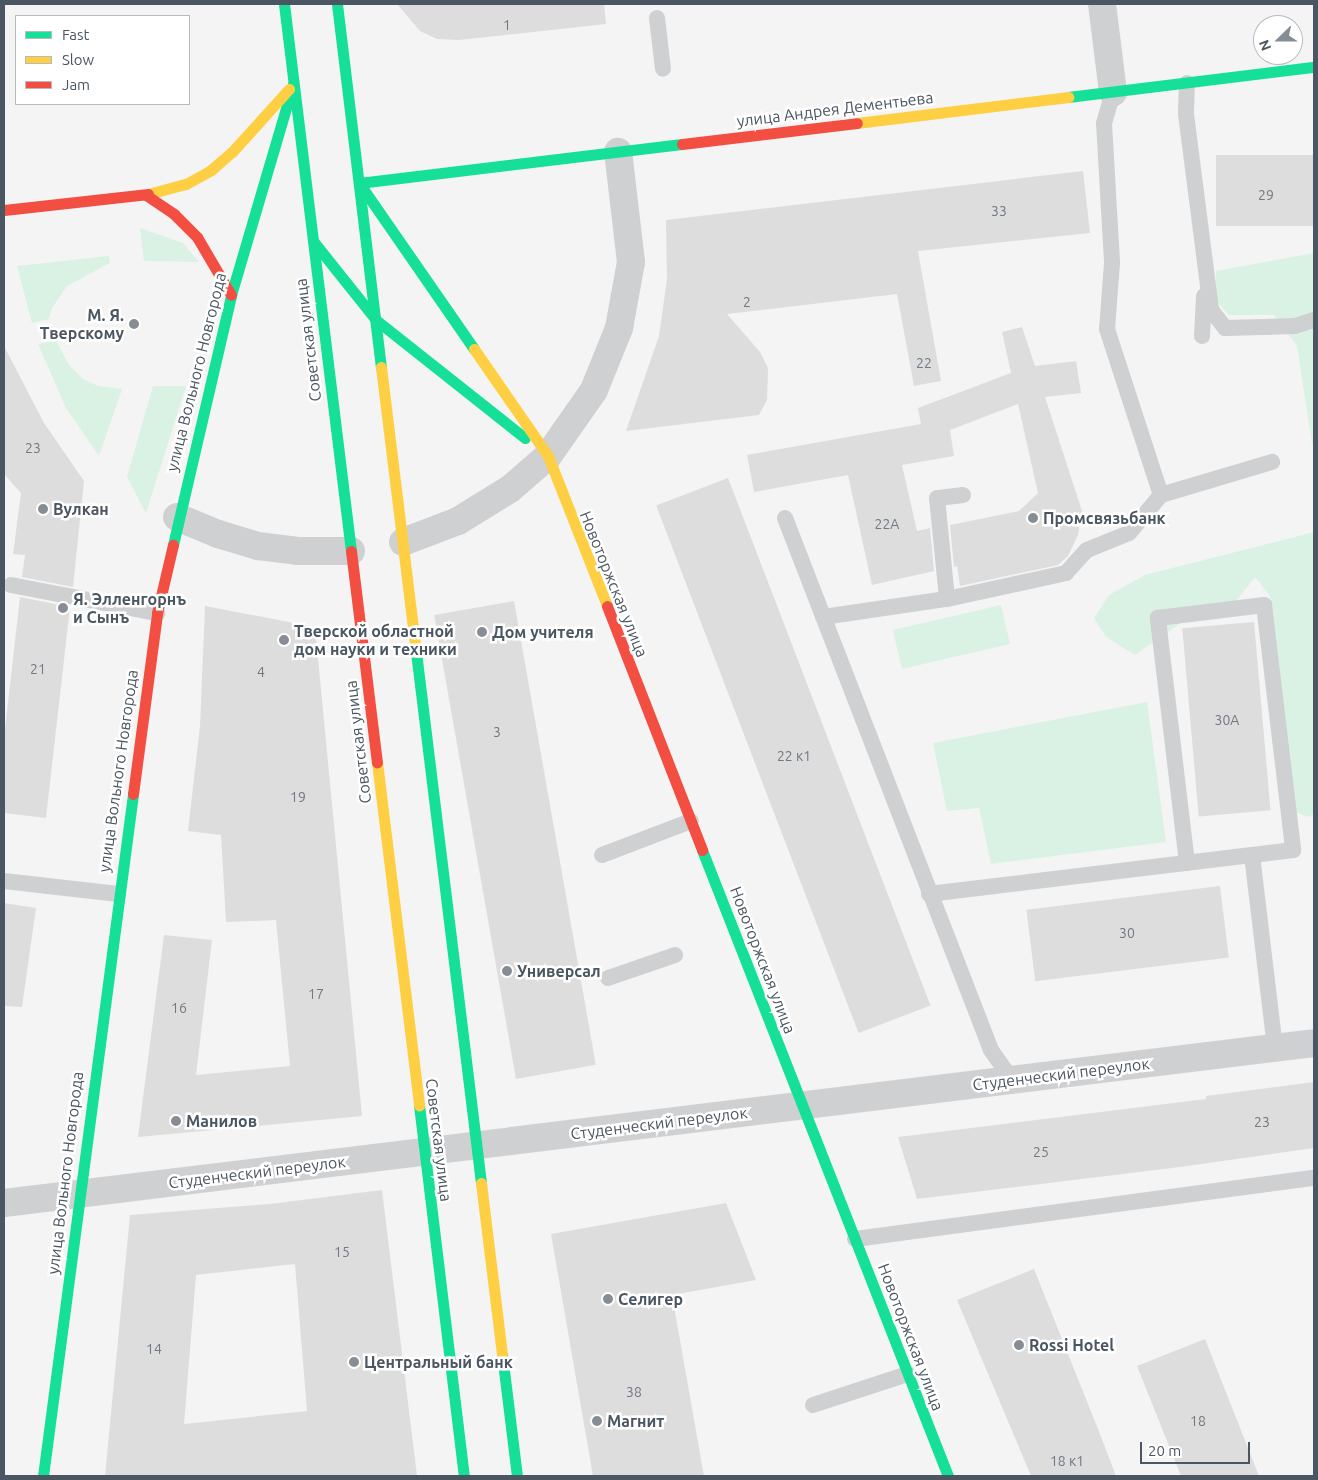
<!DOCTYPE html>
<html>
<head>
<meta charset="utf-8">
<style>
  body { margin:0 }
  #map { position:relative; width:1318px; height:1480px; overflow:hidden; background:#f4f4f4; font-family:Ubuntu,sans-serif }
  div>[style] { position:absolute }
  .green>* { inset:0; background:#d9f2e3; transform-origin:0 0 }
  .building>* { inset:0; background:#ddddde; transform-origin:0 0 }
  .lane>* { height:16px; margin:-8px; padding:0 8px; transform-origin:8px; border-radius:8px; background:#ced0d2 }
  .street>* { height:28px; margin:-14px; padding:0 14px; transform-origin:14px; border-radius:14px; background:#ced0d2 }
  .fast>* { height:11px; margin:-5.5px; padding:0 5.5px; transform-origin:5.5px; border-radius:5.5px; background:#16e098 }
  .slow>* { height:11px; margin:-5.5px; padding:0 5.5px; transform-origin:5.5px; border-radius:5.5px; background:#ffcf43 }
  .jam>* { height:11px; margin:-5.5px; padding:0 5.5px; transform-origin:5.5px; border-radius:5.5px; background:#f24e42 }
  .dots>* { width:14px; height:14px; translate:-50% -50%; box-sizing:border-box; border:2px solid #fff; border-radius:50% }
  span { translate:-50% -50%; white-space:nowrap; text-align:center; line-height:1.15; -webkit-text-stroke:5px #fff; paint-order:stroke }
  .number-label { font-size:14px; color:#707881 }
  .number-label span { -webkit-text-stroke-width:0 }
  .street-label { font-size:16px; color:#4a5661 }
  .poi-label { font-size:16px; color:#4a5661; font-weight:700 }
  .right { translate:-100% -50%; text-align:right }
  .left { translate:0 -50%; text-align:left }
  .frame { position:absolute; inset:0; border:5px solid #4a5661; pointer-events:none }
  .legend { position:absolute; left:15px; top:15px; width:175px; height:90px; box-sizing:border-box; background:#fff; border:1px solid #b7bbc0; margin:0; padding:6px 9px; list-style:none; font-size:15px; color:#4a5661 }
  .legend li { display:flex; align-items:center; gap:10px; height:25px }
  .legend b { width:25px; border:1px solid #b7bbc0 }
  .north { position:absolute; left:1253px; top:15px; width:50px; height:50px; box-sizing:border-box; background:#fff; border:1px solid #b7bbc0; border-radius:50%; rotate:248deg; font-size:14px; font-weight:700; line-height:20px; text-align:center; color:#4a5661 }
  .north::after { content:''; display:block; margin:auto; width:18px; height:22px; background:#868d94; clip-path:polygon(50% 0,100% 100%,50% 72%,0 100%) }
  .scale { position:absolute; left:1140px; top:1442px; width:110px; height:22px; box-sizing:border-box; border:2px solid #4a5661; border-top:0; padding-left:6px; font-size:15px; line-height:18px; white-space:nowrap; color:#4a5661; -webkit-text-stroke:4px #fff; paint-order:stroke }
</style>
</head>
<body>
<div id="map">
  <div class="green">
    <i style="clip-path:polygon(140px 228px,183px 243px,199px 262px,144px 261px)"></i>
    <i style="clip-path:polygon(1314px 253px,1314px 444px,1312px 444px,1297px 346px,1274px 315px,1229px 315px,1216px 300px,1216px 271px)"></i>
    <i style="clip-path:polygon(109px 256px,110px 263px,67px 286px,52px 308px,49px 319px,32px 323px,17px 266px)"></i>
    <i style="clip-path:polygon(56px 341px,69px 365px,83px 379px,98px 386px,122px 389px,99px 456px,66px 408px,38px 344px)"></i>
    <i style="clip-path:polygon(153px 386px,186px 386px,146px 513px,127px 477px)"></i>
    <i style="clip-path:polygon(1314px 532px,1314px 813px,1310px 817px,1297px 813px,1290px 787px,1270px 596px,1255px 577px,1237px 600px,1179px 624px,1135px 655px,1106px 637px,1094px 618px,1109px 595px,1145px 575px)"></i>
    <i style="left:1001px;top:605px;width:40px;height:111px;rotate:77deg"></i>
    <i style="clip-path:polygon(1147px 702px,1166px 842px,991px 864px,979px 808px,947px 811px,933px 743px)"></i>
  </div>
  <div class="building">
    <i style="clip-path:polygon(397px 4px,604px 4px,606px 24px,459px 40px,437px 39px,420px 31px)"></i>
    <i style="left:1314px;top:155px;width:71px;height:98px;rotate:90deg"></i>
    <i style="clip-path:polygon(1083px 171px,1090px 233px,918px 251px,941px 381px,914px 386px,897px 294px,727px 314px,760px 352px,768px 368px,767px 400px,759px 415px,626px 431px,659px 336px,667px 279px,666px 220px)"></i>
    <i style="clip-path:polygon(1022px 327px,1035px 366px,1076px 361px,1081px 393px,1045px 397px,1082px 511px,1078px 535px,1068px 556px,1058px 565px,960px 586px,957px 566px,954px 567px,950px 525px,1019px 511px,1038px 493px,1018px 404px,950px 430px,954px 456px,902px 465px,917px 531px,930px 528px,934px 571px,872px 585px,848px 475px,754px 492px,747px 455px,921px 424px,918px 408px,1011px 373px,1002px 332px)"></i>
    <i style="clip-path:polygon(4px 346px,44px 423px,84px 481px,73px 587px,22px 577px,25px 555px,13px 554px,21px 493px,4px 474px)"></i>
    <i style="left:728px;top:478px;width:565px;height:77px;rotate:69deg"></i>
    <i style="clip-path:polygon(20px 597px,70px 607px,46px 818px,4px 813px,4px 738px)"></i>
    <i style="left:514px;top:601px;width:471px;height:81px;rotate:80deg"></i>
    <i style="clip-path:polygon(205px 606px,315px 627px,362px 1116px,138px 1137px,164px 935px,212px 940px,196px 1075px,290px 1066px,276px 920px,226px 922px,221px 835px,188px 831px,200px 726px)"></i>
    <i style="left:1254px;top:622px;width:189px;height:72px;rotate:85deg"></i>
    <i style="left:1220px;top:886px;width:72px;height:195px;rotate:83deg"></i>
    <i style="clip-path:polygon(4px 903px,36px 908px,22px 1007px,4px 1006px)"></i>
    <i style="clip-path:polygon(1314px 1082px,1314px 1148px,1180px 1167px,917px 1199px,898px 1137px,1206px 1099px,1206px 1096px)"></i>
    <i style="clip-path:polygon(evenodd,382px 1190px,417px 1476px,105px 1476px,130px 1215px,270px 1204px,382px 1190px,295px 1264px,307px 1411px,184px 1424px,196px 1275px,295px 1264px)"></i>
    <i style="clip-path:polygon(726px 1203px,756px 1280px,672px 1295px,704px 1476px,593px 1476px,551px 1234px)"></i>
    <i style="clip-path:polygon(1034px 1269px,1098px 1429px,1116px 1476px,1031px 1476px,957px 1300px)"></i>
    <i style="clip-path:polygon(1205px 1339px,1259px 1476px,1181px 1476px,1137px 1366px)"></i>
  </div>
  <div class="lane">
    <i style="left:657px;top:18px;width:51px;rotate:83.3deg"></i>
    <i style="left:1187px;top:83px;width:31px;rotate:92deg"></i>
    <i style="left:1186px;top:114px;width:198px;rotate:82.7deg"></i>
    <i style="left:1211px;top:310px;width:23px;rotate:52deg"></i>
    <i style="left:1225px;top:328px;width:70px;rotate:-1.6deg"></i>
    <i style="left:1295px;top:326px;width:20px;rotate:-18deg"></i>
    <i style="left:1113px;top:92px;width:32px;rotate:106deg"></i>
    <i style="left:1104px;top:123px;width:140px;rotate:86.7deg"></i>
    <i style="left:1112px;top:263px;width:66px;rotate:94.3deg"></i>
    <i style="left:1107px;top:329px;width:175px;rotate:72deg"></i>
    <i style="left:1161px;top:495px;width:116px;rotate:-16.6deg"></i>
    <i style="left:1202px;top:336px;width:40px;rotate:-87.1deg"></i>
    <i style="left:963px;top:495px;width:26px;rotate:173deg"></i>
    <i style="left:937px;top:498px;width:101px;rotate:84.3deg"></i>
    <i style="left:947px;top:599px;width:122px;rotate:-12.3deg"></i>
    <i style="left:1066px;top:573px;width:31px;rotate:-48deg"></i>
    <i style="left:1087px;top:550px;width:45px;rotate:-22deg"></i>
    <i style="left:1129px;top:533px;width:50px;rotate:-49.9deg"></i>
    <i style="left:785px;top:518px;width:570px;rotate:68.83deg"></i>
    <i style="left:991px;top:1050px;width:37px;rotate:55deg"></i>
    <i style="left:11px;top:585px;width:149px;rotate:10.9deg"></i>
    <i style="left:823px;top:617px;width:125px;rotate:-8.3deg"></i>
    <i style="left:602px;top:855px;width:95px;rotate:-20.9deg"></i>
    <i style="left:1187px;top:863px;width:247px;rotate:-96.8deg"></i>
    <i style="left:1158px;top:618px;width:107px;rotate:-7deg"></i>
    <i style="left:1264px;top:605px;width:247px;rotate:83.2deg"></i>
    <i style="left:1293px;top:850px;width:41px;rotate:173deg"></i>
    <i style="left:4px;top:881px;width:115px;rotate:6.5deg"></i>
    <i style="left:929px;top:894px;width:325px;rotate:-6.9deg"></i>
    <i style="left:1252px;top:855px;width:194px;rotate:83.2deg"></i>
    <i style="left:608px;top:978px;width:71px;rotate:-18.9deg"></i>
    <i style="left:855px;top:1239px;width:463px;rotate:-7.6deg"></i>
    <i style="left:813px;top:1405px;width:100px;rotate:-18.1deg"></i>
  </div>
  <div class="street">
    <i style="left:1102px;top:4px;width:89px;rotate:82.9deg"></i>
    <i style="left:177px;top:517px;width:44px;rotate:22.5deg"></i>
    <i style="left:218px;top:534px;width:42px;rotate:16.7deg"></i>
    <i style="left:258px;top:546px;width:40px;rotate:7.1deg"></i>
    <i style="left:298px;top:551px;width:53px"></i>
    <i style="left:403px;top:542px;width:59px;rotate:-20.9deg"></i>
    <i style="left:458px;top:521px;width:61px;rotate:-31.6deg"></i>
    <i style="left:510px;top:489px;width:50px;rotate:-41deg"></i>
    <i style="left:548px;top:456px;width:80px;rotate:-55.1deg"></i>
    <i style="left:594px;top:390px;width:67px;rotate:-68deg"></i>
    <i style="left:619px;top:328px;width:67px;rotate:-79.7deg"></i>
    <i style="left:631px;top:262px;width:111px;rotate:-96.7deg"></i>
    <i style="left:4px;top:1203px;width:1320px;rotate:-6.96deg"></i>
  </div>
  <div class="fast">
    <i style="left:284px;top:4px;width:551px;rotate:83.02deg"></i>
    <i style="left:337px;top:4px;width:366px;rotate:83.1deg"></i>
    <i style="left:1068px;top:97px;width:248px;rotate:-7deg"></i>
    <i style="left:313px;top:241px;width:101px;rotate:51.4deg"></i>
    <i style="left:376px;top:320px;width:190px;rotate:38.4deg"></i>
    <i style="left:474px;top:349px;width:202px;rotate:-124.7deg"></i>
    <i style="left:359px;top:183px;width:325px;rotate:-6.9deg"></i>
    <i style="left:173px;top:545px;width:257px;rotate:-76.9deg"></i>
    <i style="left:231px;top:295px;width:220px;rotate:-73.6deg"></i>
    <i style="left:416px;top:652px;width:535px;rotate:83.02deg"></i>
    <i style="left:702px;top:850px;width:673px;rotate:68.55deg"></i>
    <i style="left:419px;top:1105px;width:374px;rotate:83.1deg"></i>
    <i style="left:502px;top:1354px;width:123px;rotate:83deg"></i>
    <i style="left:43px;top:1476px;width:688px;rotate:-82.48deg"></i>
  </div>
  <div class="slow">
    <i style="left:857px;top:123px;width:213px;rotate:-7deg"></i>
    <i style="left:148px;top:194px;width:39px;rotate:-15deg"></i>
    <i style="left:186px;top:184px;width:29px;rotate:-29deg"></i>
    <i style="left:211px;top:170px;width:28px;rotate:-41deg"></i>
    <i style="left:232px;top:152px;width:85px;rotate:-47.9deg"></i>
    <i style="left:474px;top:349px;width:130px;rotate:55.3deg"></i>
    <i style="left:548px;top:456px;width:161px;rotate:68.5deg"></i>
    <i style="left:381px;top:367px;width:287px;rotate:83deg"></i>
    <i style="left:377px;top:762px;width:346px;rotate:83deg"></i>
    <i style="left:481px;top:1183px;width:172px;rotate:83deg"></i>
  </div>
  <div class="jam">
    <i style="left:682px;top:144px;width:176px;rotate:-6.8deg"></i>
    <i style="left:146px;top:195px;width:34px;rotate:34deg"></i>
    <i style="left:174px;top:214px;width:33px;rotate:45deg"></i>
    <i style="left:197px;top:237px;width:67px;rotate:59.6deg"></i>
    <i style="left:4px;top:210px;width:145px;rotate:-6.3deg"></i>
    <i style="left:351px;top:551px;width:213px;rotate:83deg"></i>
    <i style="left:607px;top:606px;width:262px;rotate:68.7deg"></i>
    <i style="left:133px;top:794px;width:183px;rotate:-82.4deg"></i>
    <i style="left:157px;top:613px;width:70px;rotate:-76.8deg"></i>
  </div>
  <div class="dots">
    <i style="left:134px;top:324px;background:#868d94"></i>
    <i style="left:43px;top:509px;background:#868d94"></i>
    <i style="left:1033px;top:518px;background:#868d94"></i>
    <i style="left:63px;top:608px;background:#868d94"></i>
    <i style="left:482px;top:632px;background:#868d94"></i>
    <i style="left:284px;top:640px;background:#868d94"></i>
    <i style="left:507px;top:971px;background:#868d94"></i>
    <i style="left:176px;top:1121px;background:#868d94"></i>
    <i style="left:608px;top:1299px;background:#868d94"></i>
    <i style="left:1019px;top:1345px;background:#868d94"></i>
    <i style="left:354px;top:1362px;background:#868d94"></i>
    <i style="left:597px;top:1421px;background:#868d94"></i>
  </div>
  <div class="number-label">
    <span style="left:507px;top:25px">1</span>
    <span style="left:1266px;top:195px">29</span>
    <span style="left:999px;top:211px">33</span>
    <span style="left:747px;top:302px">2</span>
    <span style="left:924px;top:363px">22</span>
    <span style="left:33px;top:448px">23</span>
    <span style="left:887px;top:524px">22А</span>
    <span style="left:38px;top:669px">21</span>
    <span style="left:261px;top:672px">4</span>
    <span style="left:1227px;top:720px">30А</span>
    <span style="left:497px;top:732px">3</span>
    <span style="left:794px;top:756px">22 к1</span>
    <span style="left:298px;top:797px">19</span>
    <span style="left:1127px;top:933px">30</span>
    <span style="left:316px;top:994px">17</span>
    <span style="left:179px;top:1008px">16</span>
    <span style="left:1262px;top:1122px">23</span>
    <span style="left:1041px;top:1152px">25</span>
    <span style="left:342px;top:1252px">15</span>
    <span style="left:154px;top:1349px">14</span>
    <span style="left:634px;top:1392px">38</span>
    <span style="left:1198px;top:1421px">18</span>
    <span style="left:1067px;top:1461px">18 к1</span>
  </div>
  <div class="street-label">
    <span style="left:835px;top:109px;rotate:-7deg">улица Андрея Дементьева</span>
    <span style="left:308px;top:340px;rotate:-97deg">Советская улица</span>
    <span style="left:196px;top:372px;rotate:-76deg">улица Вольного Новгорода</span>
    <span style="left:614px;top:584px;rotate:68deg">Новоторжская улица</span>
    <span style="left:358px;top:742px;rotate:-97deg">Советская улица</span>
    <span style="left:118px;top:771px;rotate:-82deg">улица Вольного Новгорода</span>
    <span style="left:763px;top:960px;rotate:69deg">Новоторжская улица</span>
    <span style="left:1061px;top:1074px;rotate:-7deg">Студенческий переулок</span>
    <span style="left:659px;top:1123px;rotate:-7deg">Студенческий переулок</span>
    <span style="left:439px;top:1140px;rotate:83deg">Советская улица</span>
    <span style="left:257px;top:1172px;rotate:-7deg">Студенческий переулок</span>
    <span style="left:65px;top:1173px;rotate:-83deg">улица Вольного Новгорода</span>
    <span style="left:911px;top:1337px;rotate:69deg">Новоторжская улица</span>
  </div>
  <div class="poi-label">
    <span class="right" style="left:124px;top:324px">М. Я.<br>Тверскому</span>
    <span class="left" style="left:53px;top:509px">Вулкан</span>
    <span class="left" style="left:1043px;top:518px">Промсвязьбанк</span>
    <span class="left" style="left:73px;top:608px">Я. Элленгорнъ<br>и Сынъ</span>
    <span class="left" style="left:294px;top:640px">Тверской областной<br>дом науки и техники</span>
    <span class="left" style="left:492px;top:632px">Дом учителя</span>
    <span class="left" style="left:517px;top:971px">Универсал</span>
    <span class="left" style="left:186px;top:1121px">Манилов</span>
    <span class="left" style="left:618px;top:1299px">Селигер</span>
    <span class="left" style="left:1029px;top:1345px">Rossi Hotel</span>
    <span class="left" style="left:364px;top:1362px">Центральный банк</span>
    <span class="left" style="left:607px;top:1421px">Магнит</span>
  </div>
  <div class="frame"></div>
  <ul class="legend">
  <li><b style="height:6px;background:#16e098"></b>Fast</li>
  <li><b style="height:6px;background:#ffcf43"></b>Slow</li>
  <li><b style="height:6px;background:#f24e42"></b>Jam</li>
  </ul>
  <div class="north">N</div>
  <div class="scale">20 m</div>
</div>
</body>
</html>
